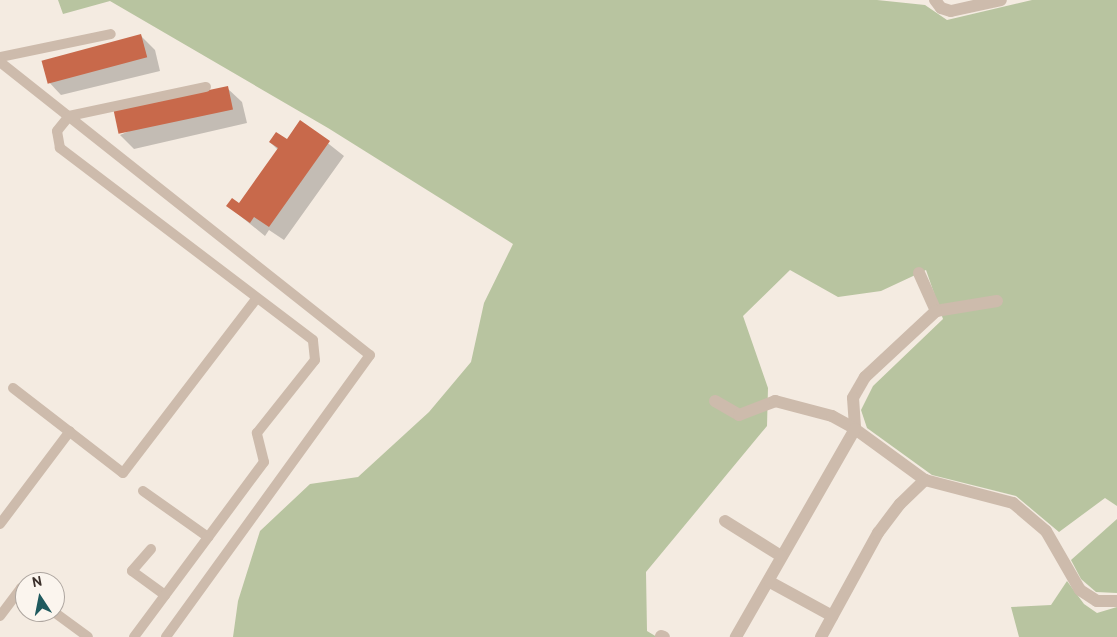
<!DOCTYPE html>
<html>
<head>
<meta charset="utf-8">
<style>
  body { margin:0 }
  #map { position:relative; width:1117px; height:637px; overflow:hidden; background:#f4ebe1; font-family:Overpass,sans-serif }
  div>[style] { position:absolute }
  .green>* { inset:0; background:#b8c4a0 }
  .shadow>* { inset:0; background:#0003 }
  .building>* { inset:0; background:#c8694b; transform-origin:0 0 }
  .service>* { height:10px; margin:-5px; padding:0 5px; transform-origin:5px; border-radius:5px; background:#cdbbac }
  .minor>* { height:12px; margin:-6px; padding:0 6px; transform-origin:6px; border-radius:6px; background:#cdbbac }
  span { translate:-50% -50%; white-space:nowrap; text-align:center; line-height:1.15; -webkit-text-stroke:5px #fbf5ee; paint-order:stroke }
  .north { position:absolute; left:15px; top:572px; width:50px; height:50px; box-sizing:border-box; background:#fbf5ee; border:1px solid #aea6a0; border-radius:50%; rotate:349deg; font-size:14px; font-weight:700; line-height:20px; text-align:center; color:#3b302b }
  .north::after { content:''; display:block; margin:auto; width:18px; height:22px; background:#1f5a5e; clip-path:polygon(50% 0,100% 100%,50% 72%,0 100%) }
</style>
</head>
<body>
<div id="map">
  <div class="green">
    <i style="clip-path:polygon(58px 0,877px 0,925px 5px,947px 20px,1032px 0,1117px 0,1117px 506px,1105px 498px,1059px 532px,1016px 496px,932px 475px,867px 428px,861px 410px,873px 386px,943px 319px,926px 270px,881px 291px,838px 297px,790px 270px,743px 316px,768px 388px,767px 426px,646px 572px,647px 631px,657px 637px,233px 637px,238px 601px,260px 531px,310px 484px,358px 477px,429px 412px,471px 362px,484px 303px,513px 244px,328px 128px,110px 1px,63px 14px)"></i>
    <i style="clip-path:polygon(1117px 519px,1117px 593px,1096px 592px,1081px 579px,1071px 560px)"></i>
    <i style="clip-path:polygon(1067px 581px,1084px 604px,1097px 613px,1117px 607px,1117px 637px,1019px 637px,1011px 607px,1051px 605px)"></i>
  </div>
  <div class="shadow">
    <i style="clip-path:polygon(141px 36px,155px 50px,160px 71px,61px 95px,47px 80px)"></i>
    <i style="clip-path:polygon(227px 88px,242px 102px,247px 123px,134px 149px,120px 135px)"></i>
    <i style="clip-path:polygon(301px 122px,344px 156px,284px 240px,269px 230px,265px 236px,228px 206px,240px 204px,278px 150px,270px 142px,287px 141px)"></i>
  </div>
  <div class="building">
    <i style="left:141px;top:34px;width:24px;height:103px;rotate:75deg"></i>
    <i style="left:228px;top:86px;width:24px;height:117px;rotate:78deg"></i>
    <i style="clip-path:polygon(300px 120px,330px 141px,269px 227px,254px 217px,250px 223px,226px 206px,232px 198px,239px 203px,278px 148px,269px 142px,276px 132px,287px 139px)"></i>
  </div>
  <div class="service">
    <i style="left:0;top:57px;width:113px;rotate:-11.7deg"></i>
    <i style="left:0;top:62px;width:472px;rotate:38.4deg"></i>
    <i style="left:370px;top:355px;width:348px;rotate:125.9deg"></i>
    <i style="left:13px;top:388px;width:139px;rotate:37.7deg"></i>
    <i style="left:123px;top:473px;width:220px;rotate:-52.6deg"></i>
    <i style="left:143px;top:491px;width:80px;rotate:35.3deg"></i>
    <i style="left:0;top:524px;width:116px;rotate:-53deg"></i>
    <i style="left:151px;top:549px;width:29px;rotate:131deg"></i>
    <i style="left:132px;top:571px;width:41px;rotate:36deg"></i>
    <i style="left:54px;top:612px;width:42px;rotate:36.3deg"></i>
    <i style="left:0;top:616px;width:35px;rotate:-53deg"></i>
    <i style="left:21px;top:588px;width:5px;rotate:37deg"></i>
    <i style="left:134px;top:637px;width:218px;rotate:-53.4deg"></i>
    <i style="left:264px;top:462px;width:30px;rotate:-104deg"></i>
    <i style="left:257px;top:433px;width:93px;rotate:-51.5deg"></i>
    <i style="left:315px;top:360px;width:20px;rotate:-96deg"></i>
    <i style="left:313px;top:340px;width:318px;rotate:-142.8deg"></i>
    <i style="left:60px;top:148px;width:17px;rotate:-100deg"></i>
    <i style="left:57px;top:131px;width:19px;rotate:-51deg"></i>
    <i style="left:69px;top:116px;width:140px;rotate:-12deg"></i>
  </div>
  <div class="minor">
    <i style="left:935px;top:0;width:10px;rotate:53deg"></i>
    <i style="left:941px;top:8px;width:10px;rotate:17deg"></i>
    <i style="left:951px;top:11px;width:51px;rotate:-12.4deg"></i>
    <i style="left:919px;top:273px;width:42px;rotate:65.9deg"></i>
    <i style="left:997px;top:301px;width:62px;rotate:170.7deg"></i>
    <i style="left:936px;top:311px;width:97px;rotate:137.1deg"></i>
    <i style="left:865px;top:377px;width:24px;rotate:120deg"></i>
    <i style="left:853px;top:398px;width:31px;rotate:86deg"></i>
    <i style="left:855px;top:429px;width:87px;rotate:36.1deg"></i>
    <i style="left:925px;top:480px;width:91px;rotate:14.6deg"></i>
    <i style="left:1013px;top:503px;width:43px;rotate:40.3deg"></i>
    <i style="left:1046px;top:531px;width:68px;rotate:60deg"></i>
    <i style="left:1080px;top:590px;width:20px;rotate:33deg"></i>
    <i style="left:1097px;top:601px;width:20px"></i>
    <i style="left:715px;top:401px;width:28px;rotate:30deg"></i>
    <i style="left:739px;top:415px;width:39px;rotate:-21deg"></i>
    <i style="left:775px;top:401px;width:59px;rotate:14.7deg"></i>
    <i style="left:832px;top:416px;width:26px;rotate:29deg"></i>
    <i style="left:855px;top:429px;width:240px;rotate:119.8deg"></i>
    <i style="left:725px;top:521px;width:66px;rotate:32deg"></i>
    <i style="left:770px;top:582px;width:71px;rotate:28.7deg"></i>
    <i style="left:661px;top:636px;width:3px;rotate:18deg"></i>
    <i style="left:821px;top:637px;width:119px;rotate:-61.3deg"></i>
    <i style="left:878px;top:533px;width:36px;rotate:-53deg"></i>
    <i style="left:900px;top:504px;width:35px;rotate:-44deg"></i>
  </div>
  <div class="north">N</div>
</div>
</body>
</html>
